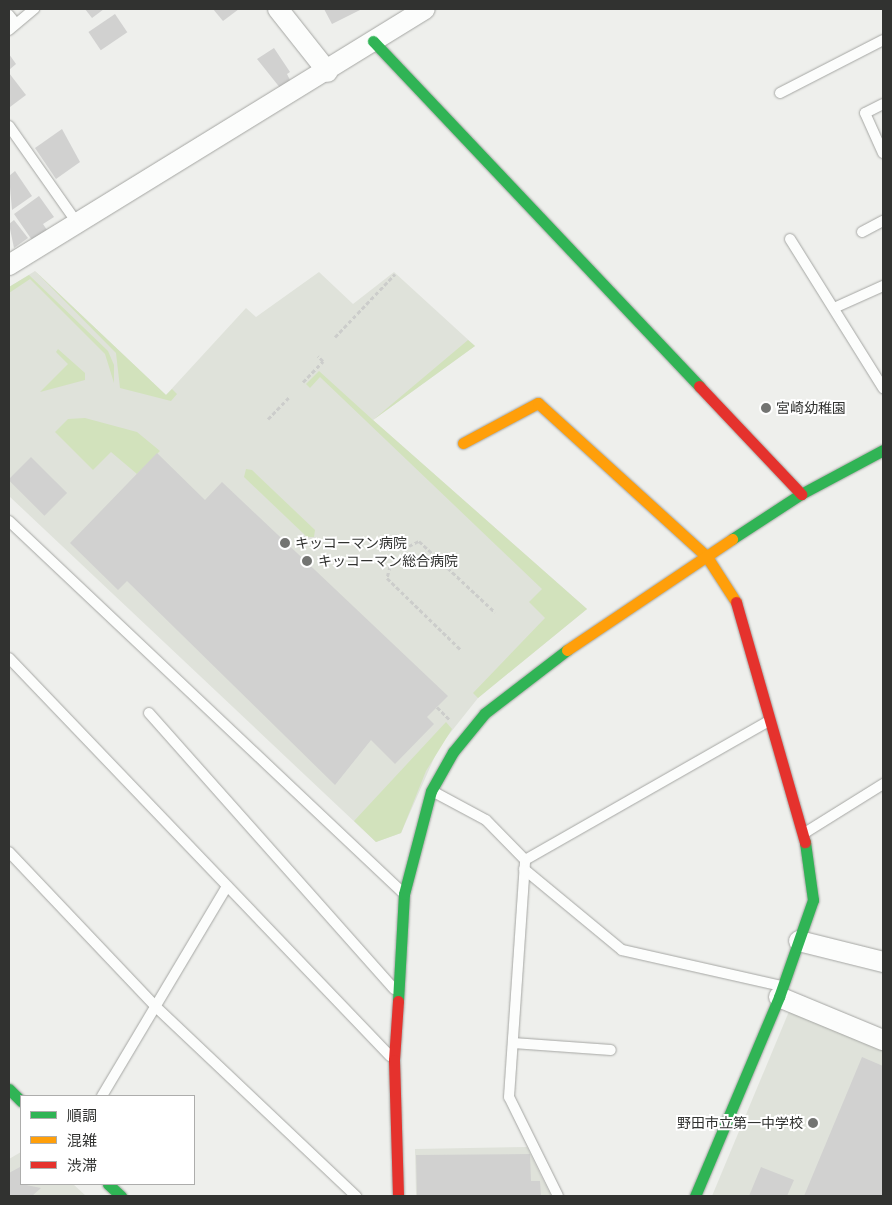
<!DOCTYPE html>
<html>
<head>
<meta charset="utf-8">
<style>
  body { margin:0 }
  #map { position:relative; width:892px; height:1205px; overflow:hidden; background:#eeefec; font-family:Roboto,"Noto Sans JP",sans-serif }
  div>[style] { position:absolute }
  .built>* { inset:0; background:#dfe2da }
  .green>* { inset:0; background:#d2e2bc }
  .building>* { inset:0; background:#d1d1d0; transform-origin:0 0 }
  .path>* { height:3px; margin-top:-1.5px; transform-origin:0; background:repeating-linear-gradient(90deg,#cccdcb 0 4px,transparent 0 6.5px) }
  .roads { filter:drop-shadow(0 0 1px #a5a6a3) drop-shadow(0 0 1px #a5a6a3) }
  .lane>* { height:10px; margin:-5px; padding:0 5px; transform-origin:5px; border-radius:5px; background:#fcfdfc }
  .street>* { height:20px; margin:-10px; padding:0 10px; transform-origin:10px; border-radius:10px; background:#fcfdfc }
  .fast>* { height:11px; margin:-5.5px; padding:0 5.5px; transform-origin:5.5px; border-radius:5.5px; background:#30b455 }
  .slow>* { height:11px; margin:-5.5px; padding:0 5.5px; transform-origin:5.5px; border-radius:5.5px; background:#ff9f0a }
  .jam>* { height:11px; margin:-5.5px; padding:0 5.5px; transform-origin:5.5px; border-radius:5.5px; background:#e5322d }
  .dots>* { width:14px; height:14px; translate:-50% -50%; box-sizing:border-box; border:2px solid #fff; border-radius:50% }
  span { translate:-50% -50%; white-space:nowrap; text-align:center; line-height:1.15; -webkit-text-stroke:4px #fff; paint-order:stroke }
  .poi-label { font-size:14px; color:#313230 }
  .left { translate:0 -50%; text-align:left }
  .right { translate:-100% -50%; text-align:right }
  .frame { position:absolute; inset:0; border:10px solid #313230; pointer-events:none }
  .legend { position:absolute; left:20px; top:1095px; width:175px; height:90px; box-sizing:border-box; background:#fff; border:1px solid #adadac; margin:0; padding:6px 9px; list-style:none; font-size:15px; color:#313230 }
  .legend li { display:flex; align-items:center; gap:10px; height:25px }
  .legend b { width:25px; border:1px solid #adadac }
</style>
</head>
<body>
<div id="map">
  <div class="built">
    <i style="clip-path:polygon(35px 271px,166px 395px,246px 308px,256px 317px,319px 272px,353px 304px,394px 272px,475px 346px,373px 420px,587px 609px,478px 698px,439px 747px,401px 833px,376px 842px,9px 496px,9px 287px)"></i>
    <i style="clip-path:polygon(790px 1009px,883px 1050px,883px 1196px,712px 1196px)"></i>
    <i style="clip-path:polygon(527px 1147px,551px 1196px,416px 1196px,415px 1149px)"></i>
    <i style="clip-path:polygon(21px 1152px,21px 1184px,73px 1184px,86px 1196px,9px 1196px,9px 1159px)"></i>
  </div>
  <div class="green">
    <i style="clip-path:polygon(35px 271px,166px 395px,172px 389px,177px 394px,171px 401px,120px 388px,116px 353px)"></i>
    <i style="clip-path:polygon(29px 275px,108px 351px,114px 365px,114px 383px,105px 354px,30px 279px,9px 293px,9px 287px)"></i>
    <i style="clip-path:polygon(468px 340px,475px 346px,373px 420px,587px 609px,478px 698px,473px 693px,545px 618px,529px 602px,542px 589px,320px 377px,310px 388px,306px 384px,319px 371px,373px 420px)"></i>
    <i style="clip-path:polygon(58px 349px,85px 373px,85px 380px,40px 392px,68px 364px,56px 352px)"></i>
    <i style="clip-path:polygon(85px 418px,137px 432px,160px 451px,137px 474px,111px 452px,93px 470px,55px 432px,68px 419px)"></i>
    <i style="clip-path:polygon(246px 469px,252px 470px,315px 530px,314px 537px,307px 537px,244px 477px)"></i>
    <i style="clip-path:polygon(446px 722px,452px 729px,426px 771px,401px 833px,376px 842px,354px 821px)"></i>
  </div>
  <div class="building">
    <i style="clip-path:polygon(85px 9px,104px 9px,92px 18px)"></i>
    <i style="clip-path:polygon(213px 9px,239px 9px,223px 21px)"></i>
    <i style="clip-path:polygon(324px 9px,362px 9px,332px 24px)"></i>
    <i style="left:115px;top:14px;width:22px;height:32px;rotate:56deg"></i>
    <i style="clip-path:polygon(274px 48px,290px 72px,287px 74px,291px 82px,281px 89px,257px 59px)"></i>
    <i style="clip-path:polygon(9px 54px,16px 64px,9px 70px)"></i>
    <i style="clip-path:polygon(9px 73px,26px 95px,10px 107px,9px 105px)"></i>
    <i style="clip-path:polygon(62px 129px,80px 162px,56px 179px,35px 148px)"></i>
    <i style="clip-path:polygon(15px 171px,32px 196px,12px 210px,9px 176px)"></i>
    <i style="clip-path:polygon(39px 196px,54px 217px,43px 224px,47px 230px,32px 240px,14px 214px)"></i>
    <i style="clip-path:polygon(14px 220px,28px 238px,14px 248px,9px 224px)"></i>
    <i style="clip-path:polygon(157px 453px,205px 500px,222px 482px,448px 696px,427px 717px,434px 724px,395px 764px,371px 740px,335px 785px,127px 581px,118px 590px,70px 543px)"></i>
    <i style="left:31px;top:457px;width:51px;height:32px;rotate:45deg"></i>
    <i style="clip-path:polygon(862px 1057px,883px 1066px,883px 1196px,804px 1196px)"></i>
    <i style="clip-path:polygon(530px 1154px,531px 1181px,540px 1181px,541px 1196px,417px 1196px,416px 1155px)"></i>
    <i style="clip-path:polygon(20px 1167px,21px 1184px,41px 1188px,32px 1196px,9px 1196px,9px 1173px)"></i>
    <i style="clip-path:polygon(761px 1167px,794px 1180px,787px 1196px,749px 1196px)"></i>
  </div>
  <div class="path">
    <i style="left:335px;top:337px;width:87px;rotate:-46.4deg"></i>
    <i style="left:303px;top:382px;width:29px;rotate:-46deg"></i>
    <i style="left:323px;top:361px;width:7px;rotate:-135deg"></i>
    <i style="left:268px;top:419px;width:32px;rotate:-46deg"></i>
    <i style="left:409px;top:546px;width:11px;rotate:-27deg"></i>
    <i style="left:419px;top:541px;width:104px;rotate:43.1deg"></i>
    <i style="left:390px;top:566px;width:12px;rotate:104deg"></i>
    <i style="left:387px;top:578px;width:102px;rotate:44.2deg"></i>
    <i style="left:437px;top:707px;width:18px;rotate:45deg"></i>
  </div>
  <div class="roads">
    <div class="lane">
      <i style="left:9px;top:15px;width:11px;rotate:52deg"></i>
      <i style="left:9px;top:30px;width:33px;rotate:-40deg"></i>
      <i style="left:780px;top:93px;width:116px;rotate:-27.2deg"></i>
      <i style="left:883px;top:104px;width:20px;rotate:153deg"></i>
      <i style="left:865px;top:113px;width:44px;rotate:65.8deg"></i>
      <i style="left:9px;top:126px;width:120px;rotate:54.9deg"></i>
      <i style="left:862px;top:232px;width:24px;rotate:-28deg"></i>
      <i style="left:790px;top:239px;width:176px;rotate:58deg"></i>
      <i style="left:834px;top:308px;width:54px;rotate:-24.2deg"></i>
      <i style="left:9px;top:521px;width:540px;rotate:43.35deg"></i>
      <i style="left:9px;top:658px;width:551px;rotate:46.25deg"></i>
      <i style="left:149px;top:713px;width:369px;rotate:48.4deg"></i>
      <i style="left:432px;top:791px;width:61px;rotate:28.2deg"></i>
      <i style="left:486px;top:820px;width:56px;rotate:45.7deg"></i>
      <i style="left:806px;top:832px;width:91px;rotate:-31.9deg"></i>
      <i style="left:9px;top:852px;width:212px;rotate:46.5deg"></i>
      <i style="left:155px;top:1006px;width:277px;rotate:43.4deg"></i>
      <i style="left:524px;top:869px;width:127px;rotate:39.6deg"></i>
      <i style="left:622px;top:950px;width:164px;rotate:12.7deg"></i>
      <i style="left:513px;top:1043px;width:98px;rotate:4.1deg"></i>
      <i style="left:102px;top:1096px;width:244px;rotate:-59.2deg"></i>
      <i style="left:558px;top:1196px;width:110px;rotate:-116.3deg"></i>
      <i style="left:509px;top:1097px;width:238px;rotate:-86.1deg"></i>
      <i style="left:525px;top:860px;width:282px;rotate:-29.7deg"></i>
    </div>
    <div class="street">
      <i style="left:278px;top:9px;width:80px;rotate:51.6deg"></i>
      <i style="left:9px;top:265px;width:488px;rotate:-31.6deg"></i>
      <i style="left:799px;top:941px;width:87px;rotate:14deg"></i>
      <i style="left:779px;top:997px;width:113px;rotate:22.5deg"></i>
    </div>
    <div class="fast">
      <i style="left:373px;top:41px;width:475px;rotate:46.6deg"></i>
      <i style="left:732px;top:539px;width:82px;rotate:-33.1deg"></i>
      <i style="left:801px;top:494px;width:93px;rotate:-28.2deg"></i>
      <i style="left:398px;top:1001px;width:107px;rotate:-86.8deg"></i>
      <i style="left:404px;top:894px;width:106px;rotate:-75.3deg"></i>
      <i style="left:431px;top:791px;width:45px;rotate:-60.6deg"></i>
      <i style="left:453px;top:752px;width:50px;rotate:-50.6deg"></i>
      <i style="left:485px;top:713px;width:103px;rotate:-37.5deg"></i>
      <i style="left:9px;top:1089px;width:17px;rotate:45deg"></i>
      <i style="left:108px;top:1184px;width:18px;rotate:43deg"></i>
      <i style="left:695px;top:1196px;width:216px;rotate:-67.1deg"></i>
      <i style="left:779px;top:997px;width:103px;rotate:-70.7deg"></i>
      <i style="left:813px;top:900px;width:59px;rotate:-97.9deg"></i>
    </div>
    <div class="slow">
      <i style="left:463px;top:443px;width:85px;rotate:-28.1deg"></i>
      <i style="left:538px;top:403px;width:229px;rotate:42.3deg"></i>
      <i style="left:707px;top:557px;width:54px;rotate:57.2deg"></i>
      <i style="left:567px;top:650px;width:199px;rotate:-33.9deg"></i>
    </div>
    <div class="jam">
      <i style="left:699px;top:386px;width:149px;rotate:46.6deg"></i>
      <i style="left:736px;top:602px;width:250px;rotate:74deg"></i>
      <i style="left:398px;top:1001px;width:59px;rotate:93.9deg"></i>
      <i style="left:394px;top:1060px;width:136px;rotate:88.3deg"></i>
    </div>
  </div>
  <div class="dots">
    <i style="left:766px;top:408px;background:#737472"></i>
    <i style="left:285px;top:543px;background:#737472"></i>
    <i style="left:307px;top:561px;background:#737472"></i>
    <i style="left:813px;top:1123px;background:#737472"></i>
  </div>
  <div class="poi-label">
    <span class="left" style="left:776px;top:408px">宮崎幼稚園</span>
    <span class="left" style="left:295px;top:543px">キッコーマン病院</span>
    <span class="left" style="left:318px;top:561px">キッコーマン総合病院</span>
    <span class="right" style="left:803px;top:1123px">野田市立第一中学校</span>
  </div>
  <div class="frame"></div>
  <ul class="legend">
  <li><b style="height:6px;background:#30b455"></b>順調</li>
  <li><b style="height:6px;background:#ff9f0a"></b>混雑</li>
  <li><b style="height:6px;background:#e5322d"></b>渋滞</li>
  </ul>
</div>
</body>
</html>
